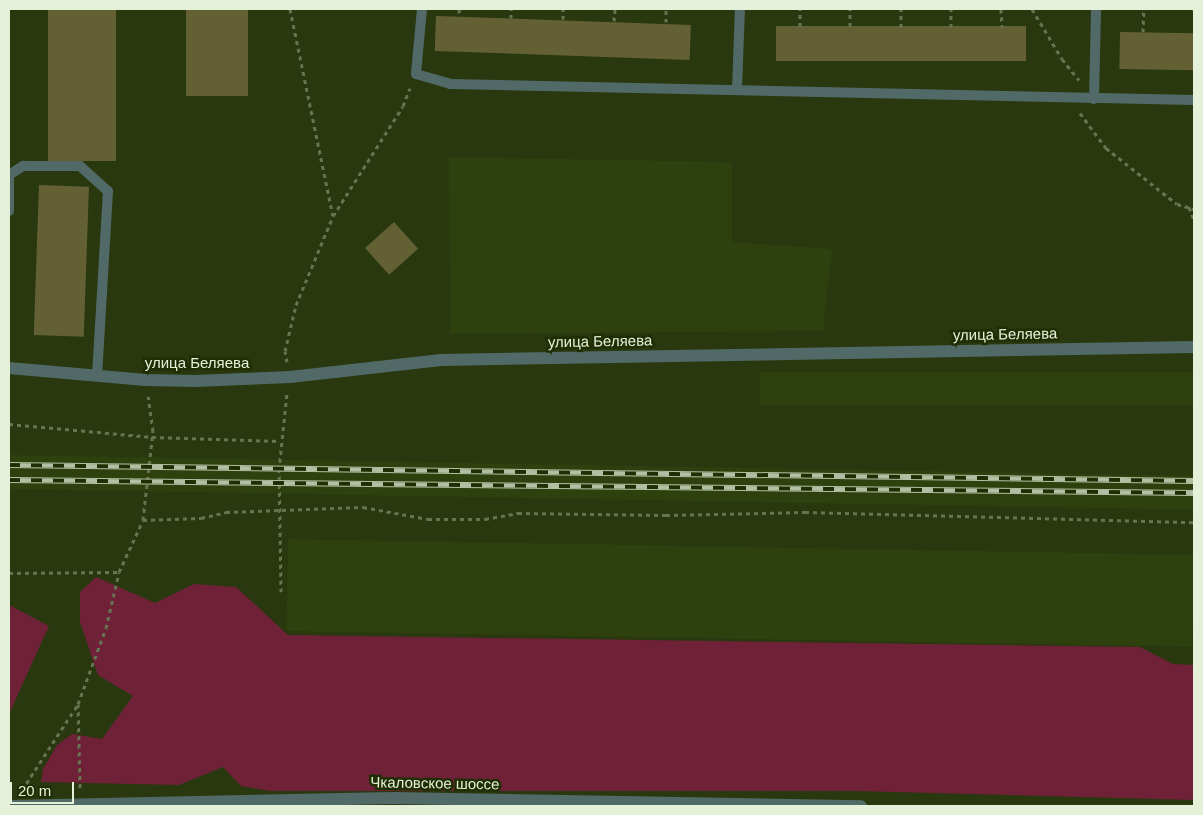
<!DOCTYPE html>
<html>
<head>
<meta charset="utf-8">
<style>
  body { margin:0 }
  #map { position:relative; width:1203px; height:815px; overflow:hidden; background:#29380f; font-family:Helvetica,sans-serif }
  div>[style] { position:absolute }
  .built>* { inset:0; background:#2e400e; transform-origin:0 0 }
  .green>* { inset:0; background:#6f2137 }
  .building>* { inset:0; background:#636134; transform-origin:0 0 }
  .path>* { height:3px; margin-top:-1.5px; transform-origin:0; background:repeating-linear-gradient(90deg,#667451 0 4px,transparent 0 8px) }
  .service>* { height:10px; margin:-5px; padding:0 5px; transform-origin:5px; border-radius:5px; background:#526a67 }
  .minor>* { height:12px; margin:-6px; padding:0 6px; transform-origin:6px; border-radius:6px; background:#526a67 }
  .tertiary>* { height:12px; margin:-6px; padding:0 6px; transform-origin:6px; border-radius:6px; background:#526a67 }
  .rail>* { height:5.5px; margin-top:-2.75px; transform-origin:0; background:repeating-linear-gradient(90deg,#202e04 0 11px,#b3bfa3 0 22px); box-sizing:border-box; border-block:1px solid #b3bfa3 }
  span { translate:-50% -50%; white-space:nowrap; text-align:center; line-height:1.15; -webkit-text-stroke:5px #202e04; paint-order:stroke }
  .street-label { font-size:15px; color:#e5f0d9 }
  .frame { position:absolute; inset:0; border:10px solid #e5f0d9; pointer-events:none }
  .scale { position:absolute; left:10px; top:782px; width:64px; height:22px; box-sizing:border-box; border:2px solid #e5f0d9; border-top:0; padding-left:6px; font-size:15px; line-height:18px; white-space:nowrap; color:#e5f0d9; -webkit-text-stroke:4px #202e04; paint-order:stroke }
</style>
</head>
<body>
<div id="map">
  <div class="built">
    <i style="clip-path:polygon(449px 157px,732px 162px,732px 242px,832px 249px,823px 331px,450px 334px)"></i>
    <i style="left:760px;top:372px;width:434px;height:33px"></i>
    <i style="left:9px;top:455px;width:1185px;height:34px;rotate:1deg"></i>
    <i style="left:288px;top:539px;width:906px;height:92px;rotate:1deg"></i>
  </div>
  <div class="green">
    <i style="clip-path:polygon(96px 577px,155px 603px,194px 584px,236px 587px,288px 635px,1140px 647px,1173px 664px,1194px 665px,1194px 800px,855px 791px,270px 791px,241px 786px,223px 767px,179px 785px,41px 782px,43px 769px,57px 745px,72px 734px,102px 739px,133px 696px,98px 675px,80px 622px,80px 592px)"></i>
    <i style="clip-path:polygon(9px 605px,49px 626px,9px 714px)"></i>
  </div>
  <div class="building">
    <i style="left:48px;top:9px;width:68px;height:152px"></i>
    <i style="left:186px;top:9px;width:62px;height:87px"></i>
    <i style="left:436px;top:16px;width:255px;height:35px;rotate:2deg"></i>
    <i style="left:776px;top:26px;width:250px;height:35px"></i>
    <i style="left:1120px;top:32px;width:74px;height:37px;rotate:1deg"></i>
    <i style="left:39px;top:185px;width:50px;height:150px;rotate:2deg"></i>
    <i style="left:394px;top:222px;width:36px;height:39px;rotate:48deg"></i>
  </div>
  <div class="path">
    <i style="left:290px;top:9px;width:211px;rotate:78.3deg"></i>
    <i style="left:459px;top:9px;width:7px;rotate:82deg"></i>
    <i style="left:1001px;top:9px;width:18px;rotate:87deg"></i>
    <i style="left:1032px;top:9px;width:58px;rotate:59deg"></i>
    <i style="left:1062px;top:59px;width:27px;rotate:51deg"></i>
    <i style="left:1194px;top:9px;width:2px;rotate:90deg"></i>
    <i style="left:511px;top:18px;width:9px;rotate:-90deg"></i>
    <i style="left:563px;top:19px;width:10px;rotate:-90deg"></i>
    <i style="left:614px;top:21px;width:12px;rotate:-85deg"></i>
    <i style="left:666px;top:22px;width:13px;rotate:-90deg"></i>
    <i style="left:800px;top:26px;width:17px;rotate:-90deg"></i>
    <i style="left:850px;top:26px;width:17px;rotate:-90deg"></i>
    <i style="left:901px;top:27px;width:18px;rotate:-90deg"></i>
    <i style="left:951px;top:27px;width:18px;rotate:-90deg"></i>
    <i style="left:1143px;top:32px;width:23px;rotate:-88deg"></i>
    <i style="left:1080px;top:113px;width:44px;rotate:53.4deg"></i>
    <i style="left:1106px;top:148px;width:90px;rotate:38.3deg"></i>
    <i style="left:1177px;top:204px;width:18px;rotate:16deg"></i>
    <i style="left:1189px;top:207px;width:14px;rotate:69deg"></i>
    <i style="left:287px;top:362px;width:11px;rotate:-100deg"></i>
    <i style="left:285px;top:351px;width:47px;rotate:-76.6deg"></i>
    <i style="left:296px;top:305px;width:96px;rotate:-67.4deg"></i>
    <i style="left:333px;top:216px;width:130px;rotate:-57.5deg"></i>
    <i style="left:403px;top:106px;width:19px;rotate:-69deg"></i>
    <i style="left:9px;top:424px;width:144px;rotate:5.2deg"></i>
    <i style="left:152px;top:437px;width:128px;rotate:1.8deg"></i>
    <i style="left:143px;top:520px;width:58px;rotate:-2deg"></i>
    <i style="left:201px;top:518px;width:26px;rotate:-13deg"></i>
    <i style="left:226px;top:512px;width:137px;rotate:-2.1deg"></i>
    <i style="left:363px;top:507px;width:66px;rotate:10.5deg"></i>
    <i style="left:428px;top:519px;width:57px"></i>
    <i style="left:485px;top:519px;width:34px;rotate:-10deg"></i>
    <i style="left:518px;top:513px;width:148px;rotate:0.8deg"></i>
    <i style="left:666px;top:515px;width:139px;rotate:-1.2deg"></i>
    <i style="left:805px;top:512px;width:389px;rotate:1.5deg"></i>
    <i style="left:9px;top:573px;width:110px;rotate:-0.5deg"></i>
    <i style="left:281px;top:592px;width:122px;rotate:-90.9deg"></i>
    <i style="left:279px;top:470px;width:78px;rotate:-84.1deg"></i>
    <i style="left:78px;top:704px;width:84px;rotate:88.6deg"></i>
    <i style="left:22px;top:790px;width:103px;rotate:-56.9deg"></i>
    <i style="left:78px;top:704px;width:81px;rotate:-69.8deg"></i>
    <i style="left:106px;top:628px;width:57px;rotate:-76.9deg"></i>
    <i style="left:119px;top:572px;width:57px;rotate:-65.2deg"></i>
    <i style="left:143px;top:520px;width:90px;rotate:-83.6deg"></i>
    <i style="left:153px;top:431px;width:35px;rotate:-98deg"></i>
  </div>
  <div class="service">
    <i style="left:422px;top:9px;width:65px;rotate:95.3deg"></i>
    <i style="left:416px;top:74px;width:35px;rotate:16deg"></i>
    <i style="left:450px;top:84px;width:744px;rotate:1.23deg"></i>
    <i style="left:737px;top:89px;width:80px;rotate:-87.9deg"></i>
    <i style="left:1094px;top:99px;width:90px;rotate:-88.7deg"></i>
    <i style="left:9px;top:211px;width:36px;rotate:-90deg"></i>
    <i style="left:9px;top:175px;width:17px;rotate:-33deg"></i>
    <i style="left:23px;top:166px;width:57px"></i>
    <i style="left:80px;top:166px;width:38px;rotate:42deg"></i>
    <i style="left:108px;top:191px;width:183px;rotate:93.4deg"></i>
  </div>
  <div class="minor">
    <i style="left:9px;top:368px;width:137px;rotate:5deg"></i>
    <i style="left:145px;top:380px;width:50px;rotate:1.1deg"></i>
    <i style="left:195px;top:381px;width:95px;rotate:-2.4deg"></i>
    <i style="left:290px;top:377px;width:152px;rotate:-6.4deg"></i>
    <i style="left:441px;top:360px;width:753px;rotate:-0.99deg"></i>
  </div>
  <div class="tertiary">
    <i style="left:9px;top:806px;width:384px;rotate:-1.2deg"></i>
    <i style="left:393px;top:798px;width:468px;rotate:1deg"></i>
  </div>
  <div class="rail">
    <i style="left:9px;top:465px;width:1185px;rotate:0.77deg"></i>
    <i style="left:9px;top:480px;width:1185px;rotate:0.63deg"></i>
  </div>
  <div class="street-label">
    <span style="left:1005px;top:334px;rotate:-1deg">улица Беляева</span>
    <span style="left:600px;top:341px;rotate:-1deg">улица Беляева</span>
    <span style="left:197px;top:363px">улица Беляева</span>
    <span style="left:435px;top:783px;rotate:1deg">Чкаловское шоссе</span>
  </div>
  <div class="frame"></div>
  <div class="scale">20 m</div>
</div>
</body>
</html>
